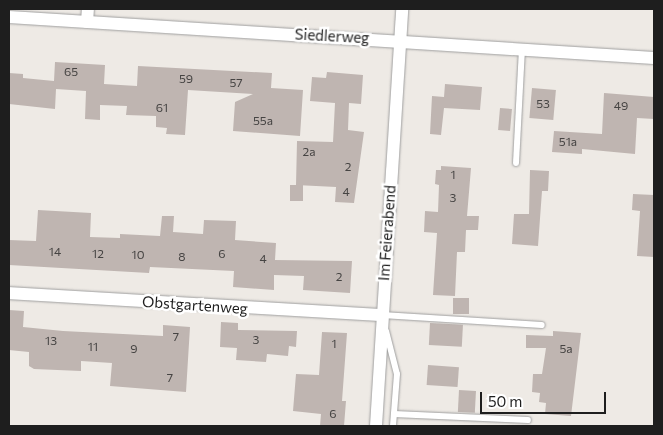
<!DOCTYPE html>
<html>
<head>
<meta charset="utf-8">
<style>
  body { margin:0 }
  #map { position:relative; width:663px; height:435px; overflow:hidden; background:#eeeae5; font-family:Commissioner,sans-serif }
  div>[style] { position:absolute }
  .building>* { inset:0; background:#bfb5b1; transform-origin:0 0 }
  .roads { filter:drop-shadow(0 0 1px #9f9f9f) drop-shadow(0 0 1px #9f9f9f) }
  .service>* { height:6px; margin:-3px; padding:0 3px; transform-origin:3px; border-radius:3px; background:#fff }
  .minor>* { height:12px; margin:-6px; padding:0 6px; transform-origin:6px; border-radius:6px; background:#fff }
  span { translate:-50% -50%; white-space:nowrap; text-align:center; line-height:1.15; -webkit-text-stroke:5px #fff; paint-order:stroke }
  .number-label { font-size:12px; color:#464443 }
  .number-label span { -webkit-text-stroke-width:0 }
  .street-label { font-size:15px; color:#1e1e1e }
  .frame { position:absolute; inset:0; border:10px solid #1e1e1e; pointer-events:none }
  .scale { position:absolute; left:480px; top:392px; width:126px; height:22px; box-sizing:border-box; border:2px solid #1e1e1e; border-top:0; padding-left:6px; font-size:15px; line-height:18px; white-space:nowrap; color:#1e1e1e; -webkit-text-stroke:4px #fff; paint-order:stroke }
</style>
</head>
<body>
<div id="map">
  <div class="building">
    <i style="clip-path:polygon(55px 62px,105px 65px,104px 84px,137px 86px,138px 66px,272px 73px,271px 88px,303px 90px,300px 136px,233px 131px,235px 102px,253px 94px,188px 90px,185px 135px,166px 134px,167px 128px,156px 127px,156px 116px,126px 115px,127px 106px,100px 105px,100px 120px,85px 119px,86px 91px,56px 89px,55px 109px,9px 104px,9px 73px,23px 74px,23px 78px,54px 81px)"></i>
    <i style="clip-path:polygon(327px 72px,363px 75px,361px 104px,349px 103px,348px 130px,364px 132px,354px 203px,335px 202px,336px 187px,296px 185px,297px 141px,333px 142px,335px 103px,310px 101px,312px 77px,326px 78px)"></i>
    <i style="clip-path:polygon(445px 84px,482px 87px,480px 110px,444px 108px,441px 135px,430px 134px,432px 96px,444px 97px)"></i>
    <i style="left:532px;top:88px;width:24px;height:30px;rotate:5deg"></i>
    <i style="clip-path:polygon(604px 93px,654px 97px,654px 119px,637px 118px,635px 154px,582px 149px,582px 154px,552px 152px,554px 131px,602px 134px)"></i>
    <i style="left:500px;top:108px;width:12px;height:22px;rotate:5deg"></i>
    <i style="clip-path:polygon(441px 166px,471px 168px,467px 216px,479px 216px,478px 230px,466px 230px,465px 252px,457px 252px,455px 296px,433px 295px,437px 233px,424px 232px,425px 211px,438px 212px,439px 185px,435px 184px,436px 170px,441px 170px)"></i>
    <i style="clip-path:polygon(530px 170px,549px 171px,548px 191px,542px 191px,538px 246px,512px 244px,514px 214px,529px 214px)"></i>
    <i style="left:290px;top:185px;width:13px;height:16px"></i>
    <i style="clip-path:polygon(633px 194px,654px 195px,654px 257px,637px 256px,640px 211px,632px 210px)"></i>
    <i style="clip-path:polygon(38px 210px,91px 213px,90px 237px,120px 238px,120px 234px,160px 236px,162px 216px,174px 216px,173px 232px,203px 234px,204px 220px,236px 221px,235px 240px,276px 243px,275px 260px,352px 261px,350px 293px,303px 290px,304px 276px,274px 275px,274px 290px,233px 287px,234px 271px,150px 267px,149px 273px,9px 265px,9px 240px,36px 241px)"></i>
    <i style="left:453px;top:298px;width:16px;height:16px"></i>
    <i style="clip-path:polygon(9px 310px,24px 311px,23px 327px,63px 331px,163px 336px,163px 325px,190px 327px,186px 392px,110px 386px,112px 363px,81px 361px,81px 371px,34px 369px,29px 366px,29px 352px,9px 350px)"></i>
    <i style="clip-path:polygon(221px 322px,238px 323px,238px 330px,297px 331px,296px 347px,289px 346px,288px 356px,267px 354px,266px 362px,236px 360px,237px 348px,220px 347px)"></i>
    <i style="left:430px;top:323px;width:33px;height:22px;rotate:3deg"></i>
    <i style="clip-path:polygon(553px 331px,581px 333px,571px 416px,545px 414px,546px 403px,539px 402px,540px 393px,532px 392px,533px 374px,542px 374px,546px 348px,526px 348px,526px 335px,553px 336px)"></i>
    <i style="clip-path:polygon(322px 332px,347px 333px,342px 401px,346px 401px,344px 426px,320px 426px,321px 414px,293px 411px,296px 374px,319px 375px)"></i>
    <i style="left:428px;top:365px;width:31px;height:20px;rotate:4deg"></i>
    <i style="left:459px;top:390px;width:17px;height:22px;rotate:3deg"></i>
  </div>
  <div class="roads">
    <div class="service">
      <i style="left:516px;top:163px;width:114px;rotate:-87deg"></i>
      <i style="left:382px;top:315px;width:160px;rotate:3.6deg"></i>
      <i style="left:386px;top:331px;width:44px;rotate:75.7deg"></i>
      <i style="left:397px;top:374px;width:52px;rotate:94.4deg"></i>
      <i style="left:394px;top:414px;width:134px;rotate:2.6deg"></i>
    </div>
    <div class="minor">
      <i style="left:9px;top:17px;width:646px;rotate:3.64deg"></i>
      <i style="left:87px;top:22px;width:13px;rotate:-86deg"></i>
      <i style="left:9px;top:293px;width:374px;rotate:3.4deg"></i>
      <i style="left:376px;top:426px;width:418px;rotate:-86.4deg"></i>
    </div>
  </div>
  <div class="number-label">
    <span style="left:71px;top:72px">65</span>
    <span style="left:186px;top:79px">59</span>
    <span style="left:236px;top:83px">57</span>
    <span style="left:543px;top:104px">53</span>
    <span style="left:621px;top:106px">49</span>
    <span style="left:162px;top:108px">61</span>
    <span style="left:263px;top:121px">55a</span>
    <span style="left:568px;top:142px">51a</span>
    <span style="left:309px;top:152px">2a</span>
    <span style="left:348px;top:167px">2</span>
    <span style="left:453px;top:175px">1</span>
    <span style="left:346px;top:192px">4</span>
    <span style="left:453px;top:198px">3</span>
    <span style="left:55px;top:252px">14</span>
    <span style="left:98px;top:254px">12</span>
    <span style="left:222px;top:254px">6</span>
    <span style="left:138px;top:255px">10</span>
    <span style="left:182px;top:257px">8</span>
    <span style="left:263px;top:259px">4</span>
    <span style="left:339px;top:277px">2</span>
    <span style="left:176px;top:337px">7</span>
    <span style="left:256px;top:340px">3</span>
    <span style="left:51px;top:341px">13</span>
    <span style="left:334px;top:344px">1</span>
    <span style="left:93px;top:347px">11</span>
    <span style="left:134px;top:349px">9</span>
    <span style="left:566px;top:349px">5a</span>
    <span style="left:170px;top:378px">7</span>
    <span style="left:333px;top:414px">6</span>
  </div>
  <div class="street-label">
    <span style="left:332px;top:36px;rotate:3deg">Siedlerweg</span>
    <span style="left:387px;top:233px;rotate:-86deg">Im Feierabend</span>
    <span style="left:195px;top:305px;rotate:4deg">Obstgartenweg</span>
  </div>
  <div class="frame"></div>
  <div class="scale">50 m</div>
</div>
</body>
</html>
